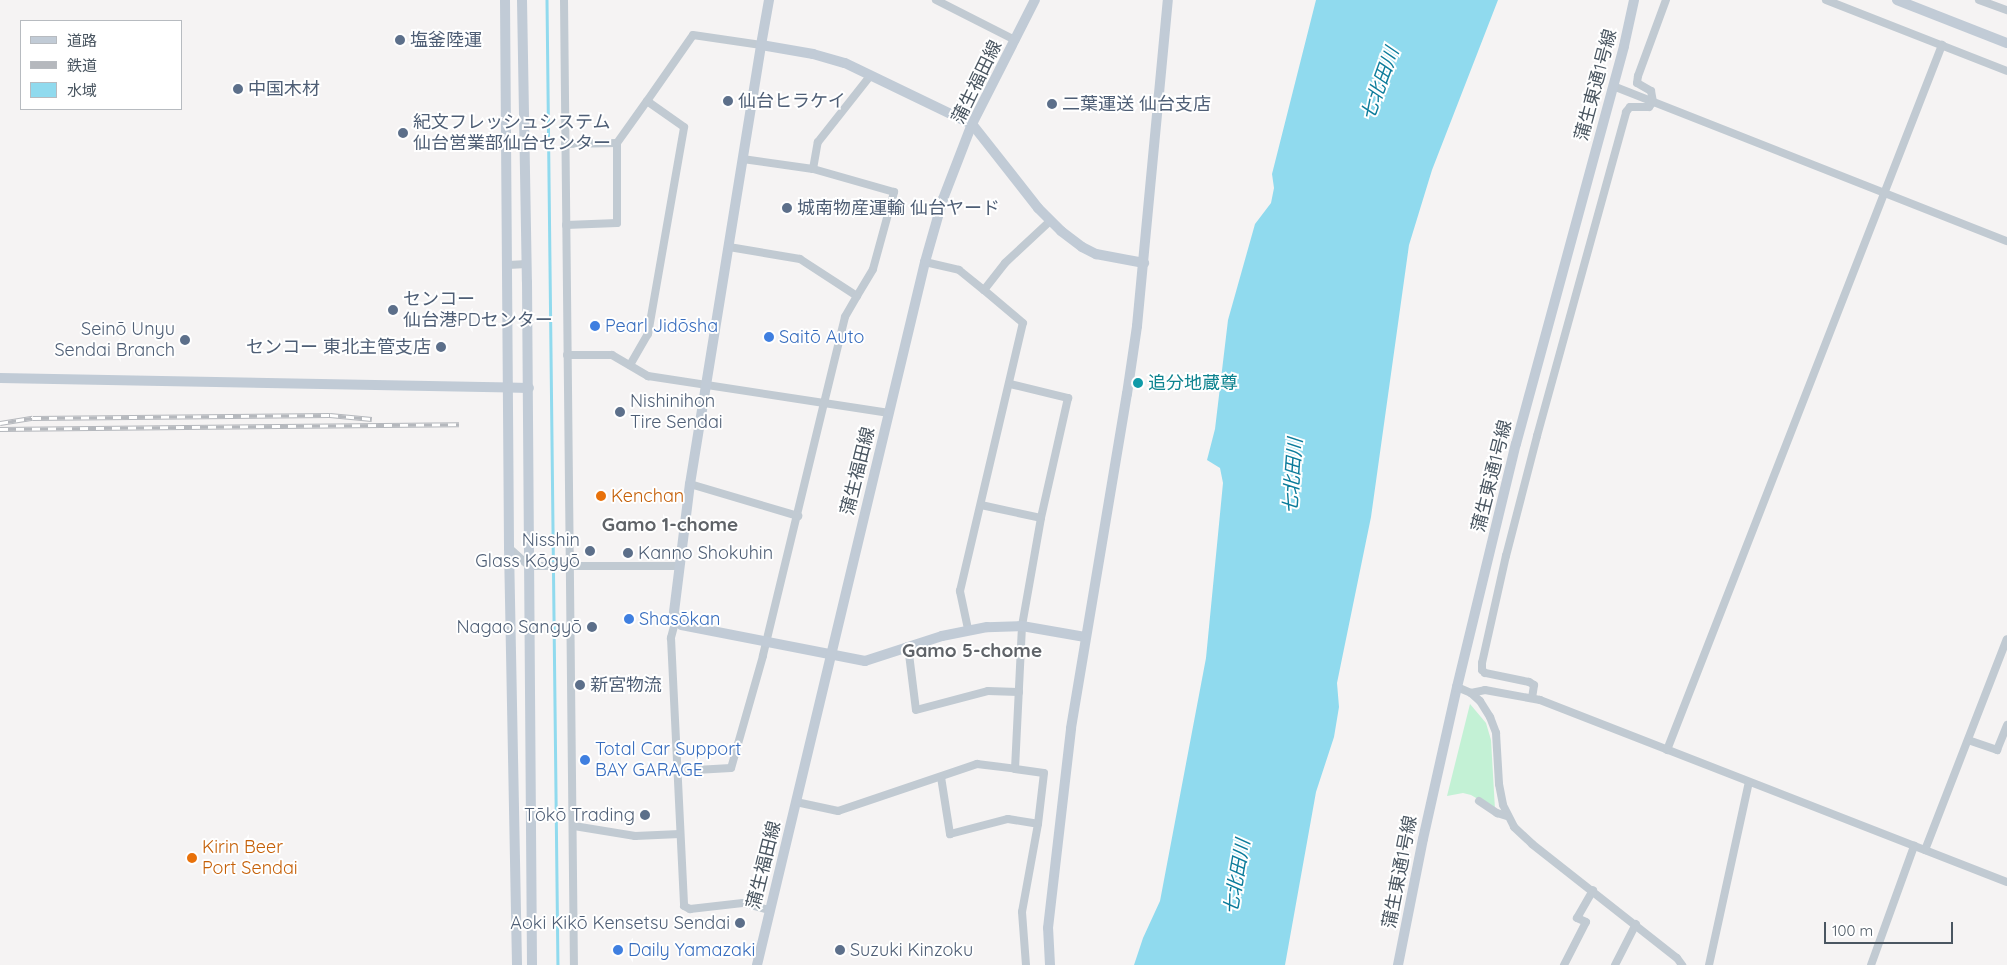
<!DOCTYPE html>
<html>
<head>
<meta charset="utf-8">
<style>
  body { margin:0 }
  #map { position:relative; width:2007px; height:965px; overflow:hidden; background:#f5f3f3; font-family:Quicksand,"Noto Sans JP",sans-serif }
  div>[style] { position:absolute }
  .green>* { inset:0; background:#c3f1d5 }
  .water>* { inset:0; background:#90daee }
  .stream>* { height:2.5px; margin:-1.25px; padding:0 1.25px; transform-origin:1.25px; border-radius:1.25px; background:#90daee }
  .street>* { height:8px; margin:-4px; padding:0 4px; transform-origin:4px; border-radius:4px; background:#c1cad2 }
  .secondary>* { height:10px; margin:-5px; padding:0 5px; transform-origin:5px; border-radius:5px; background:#c1cbd6 }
  .rail>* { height:4.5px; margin-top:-2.25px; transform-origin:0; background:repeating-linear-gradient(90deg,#fff 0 8px,#b5b8bd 0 16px); box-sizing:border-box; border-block:1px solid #b5b8bd }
  .dots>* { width:14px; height:14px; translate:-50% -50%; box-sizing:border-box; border:2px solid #fff; border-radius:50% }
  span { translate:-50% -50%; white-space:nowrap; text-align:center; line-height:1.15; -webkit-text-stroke:4px #fff; paint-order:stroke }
  .service-label { font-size:18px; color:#4e5e75 }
  .left { translate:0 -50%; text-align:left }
  .right { translate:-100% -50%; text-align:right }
  .street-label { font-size:18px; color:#4a5661 }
  .shop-label { font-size:18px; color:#366cbe }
  .culture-label { font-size:18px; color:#0d838f }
  .food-label { font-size:18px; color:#c56008 }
  .water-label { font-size:19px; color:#0c7c9b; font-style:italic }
  .neighbourhood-label { font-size:19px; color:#5f6368; font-weight:700 }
  .legend { position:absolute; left:20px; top:20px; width:162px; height:90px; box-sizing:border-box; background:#fff; border:1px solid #b7bbc0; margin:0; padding:6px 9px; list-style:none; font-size:15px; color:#4a5661 }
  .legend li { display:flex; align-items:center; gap:10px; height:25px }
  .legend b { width:25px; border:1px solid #b7bbc0 }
  .scale { position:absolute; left:1824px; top:922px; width:129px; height:22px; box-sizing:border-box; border:2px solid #4a5661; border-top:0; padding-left:6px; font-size:15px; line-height:18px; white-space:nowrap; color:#4a5661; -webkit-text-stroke:4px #fff; paint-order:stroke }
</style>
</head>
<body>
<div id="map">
  <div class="green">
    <i style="clip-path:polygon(1470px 704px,1486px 723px,1491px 740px,1495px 809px,1471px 795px,1463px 793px,1447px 796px)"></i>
  </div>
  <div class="water">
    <i style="clip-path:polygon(1316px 0,1498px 0,1432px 170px,1409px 245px,1371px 517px,1337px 683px,1339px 707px,1334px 737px,1316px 792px,1285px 965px,1134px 965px,1143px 938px,1160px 901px,1206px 658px,1223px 483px,1220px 468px,1207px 460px,1215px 429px,1228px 320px,1255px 224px,1271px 203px,1274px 188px,1272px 174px)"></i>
  </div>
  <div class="stream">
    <i style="left:547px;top:0;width:965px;rotate:89.35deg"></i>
  </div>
  <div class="street">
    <i style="left:564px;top:0;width:965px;rotate:89.41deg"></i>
    <i style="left:936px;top:0;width:89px;rotate:26.9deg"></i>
    <i style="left:1826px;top:0;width:194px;rotate:21.4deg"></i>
    <i style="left:1979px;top:0;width:30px;rotate:20deg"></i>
    <i style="left:1613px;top:86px;width:423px;rotate:21.5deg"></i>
    <i style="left:565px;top:144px;width:52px;rotate:-1.1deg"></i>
    <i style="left:813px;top:169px;width:27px;rotate:-80deg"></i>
    <i style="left:818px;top:142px;width:85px;rotate:-51.7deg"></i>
    <i style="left:566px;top:225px;width:51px;rotate:-2.2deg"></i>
    <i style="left:617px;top:223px;width:80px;rotate:-90deg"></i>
    <i style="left:617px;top:143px;width:52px;rotate:-54.5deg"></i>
    <i style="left:729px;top:247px;width:72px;rotate:9.6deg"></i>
    <i style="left:800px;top:259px;width:68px;rotate:33deg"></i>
    <i style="left:857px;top:296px;width:31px;rotate:-59deg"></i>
    <i style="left:873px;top:269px;width:80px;rotate:-74.7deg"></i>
    <i style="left:894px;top:192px;width:84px;rotate:-164.1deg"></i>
    <i style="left:813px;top:169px;width:71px;rotate:-171.9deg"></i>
    <i style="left:925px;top:262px;width:35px;rotate:13deg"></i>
    <i style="left:959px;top:270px;width:32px;rotate:39deg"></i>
    <i style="left:506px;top:265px;width:21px;rotate:-3deg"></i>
    <i style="left:857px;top:296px;width:24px;rotate:120deg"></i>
    <i style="left:845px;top:317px;width:89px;rotate:103.7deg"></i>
    <i style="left:824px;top:403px;width:66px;rotate:8.7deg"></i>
    <i style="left:567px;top:355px;width:45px"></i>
    <i style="left:612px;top:355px;width:42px;rotate:30.3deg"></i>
    <i style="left:648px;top:376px;width:178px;rotate:8.7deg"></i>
    <i style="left:824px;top:403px;width:260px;rotate:103.6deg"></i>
    <i style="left:763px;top:656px;width:116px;rotate:105.9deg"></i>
    <i style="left:731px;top:768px;width:53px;rotate:176.8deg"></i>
    <i style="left:630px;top:365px;width:36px;rotate:-60deg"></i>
    <i style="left:648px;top:334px;width:210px;rotate:-80.1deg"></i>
    <i style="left:684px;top:127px;width:45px;rotate:-144.9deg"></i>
    <i style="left:647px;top:101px;width:80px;rotate:-55.1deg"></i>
    <i style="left:693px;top:35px;width:69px;rotate:8.4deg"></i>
    <i style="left:1010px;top:384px;width:60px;rotate:13.6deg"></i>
    <i style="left:1068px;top:398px;width:123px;rotate:102.7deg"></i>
    <i style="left:1041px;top:518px;width:110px;rotate:100deg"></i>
    <i style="left:1022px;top:626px;width:143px;rotate:92.8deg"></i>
    <i style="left:1015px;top:769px;width:29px;rotate:8deg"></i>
    <i style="left:1044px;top:773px;width:51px;rotate:96.7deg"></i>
    <i style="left:1038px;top:824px;width:89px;rotate:100.3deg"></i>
    <i style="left:1022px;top:912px;width:53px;rotate:85.7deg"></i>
    <i style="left:690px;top:484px;width:113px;rotate:16.5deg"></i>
    <i style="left:981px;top:505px;width:61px;rotate:12.2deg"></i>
    <i style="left:509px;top:548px;width:27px;rotate:42deg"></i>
    <i style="left:529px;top:566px;width:151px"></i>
    <i style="left:676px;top:619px;width:20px;rotate:105deg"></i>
    <i style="left:671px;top:638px;width:268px;rotate:87.2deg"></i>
    <i style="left:684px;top:906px;width:7px;rotate:27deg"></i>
    <i style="left:690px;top:909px;width:53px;rotate:-6.5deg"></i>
    <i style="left:743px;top:903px;width:28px;rotate:15deg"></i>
    <i style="left:968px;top:629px;width:39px;rotate:-102deg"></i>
    <i style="left:960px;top:591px;width:275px;rotate:-76.8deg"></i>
    <i style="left:1023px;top:323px;width:51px;rotate:-139.8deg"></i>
    <i style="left:984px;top:290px;width:34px;rotate:-52deg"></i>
    <i style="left:1005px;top:263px;width:60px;rotate:-43deg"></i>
    <i style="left:908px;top:646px;width:64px;rotate:82.9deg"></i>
    <i style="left:916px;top:710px;width:74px;rotate:-14.8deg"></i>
    <i style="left:988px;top:691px;width:31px;rotate:2deg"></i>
    <i style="left:1457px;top:687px;width:15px;rotate:23deg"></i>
    <i style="left:1471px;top:693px;width:12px;rotate:42deg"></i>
    <i style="left:1480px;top:701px;width:19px;rotate:58deg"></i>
    <i style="left:1490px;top:717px;width:17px;rotate:69deg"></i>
    <i style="left:1496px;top:733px;width:51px;rotate:86.6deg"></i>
    <i style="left:1499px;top:784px;width:21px;rotate:79deg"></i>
    <i style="left:1503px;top:805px;width:25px;rotate:63deg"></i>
    <i style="left:1514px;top:827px;width:25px;rotate:43deg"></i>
    <i style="left:1532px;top:844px;width:184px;rotate:38.2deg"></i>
    <i style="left:1677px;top:958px;width:9px;rotate:54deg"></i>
    <i style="left:1471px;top:693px;width:14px;rotate:-12deg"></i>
    <i style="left:1485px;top:690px;width:56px;rotate:10.3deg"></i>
    <i style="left:1540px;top:700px;width:501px;rotate:21.29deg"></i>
    <i style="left:1532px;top:698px;width:13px;rotate:-81deg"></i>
    <i style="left:1534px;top:685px;width:6px;rotate:-149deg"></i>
    <i style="left:1529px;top:682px;width:45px;rotate:-168.4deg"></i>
    <i style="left:1485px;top:673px;width:4px;rotate:-135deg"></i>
    <i style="left:1482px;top:670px;width:7px;rotate:-90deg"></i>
    <i style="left:1482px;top:663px;width:110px;rotate:-77.4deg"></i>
    <i style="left:1506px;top:556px;width:124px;rotate:-75.5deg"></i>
    <i style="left:1537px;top:436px;width:336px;rotate:-74.6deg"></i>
    <i style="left:1626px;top:112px;width:6px;rotate:-51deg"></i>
    <i style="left:1630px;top:107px;width:19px"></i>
    <i style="left:1649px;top:107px;width:6px;rotate:-51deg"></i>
    <i style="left:1653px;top:102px;width:11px;rotate:-100deg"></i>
    <i style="left:1651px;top:91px;width:16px;rotate:-150deg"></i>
    <i style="left:1637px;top:83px;width:7px;rotate:-82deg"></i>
    <i style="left:1638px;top:76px;width:81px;rotate:-69.8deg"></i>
    <i style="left:1968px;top:740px;width:31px;rotate:19deg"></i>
    <i style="left:1997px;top:750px;width:27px;rotate:-68deg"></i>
    <i style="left:1667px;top:750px;width:757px;rotate:-68.69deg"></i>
    <i style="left:941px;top:777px;width:58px;rotate:81deg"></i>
    <i style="left:950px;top:834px;width:60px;rotate:-14.5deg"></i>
    <i style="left:1008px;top:819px;width:30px;rotate:9deg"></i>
    <i style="left:1479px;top:801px;width:22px;rotate:34deg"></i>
    <i style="left:1497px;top:813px;width:10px;rotate:17deg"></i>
    <i style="left:796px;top:802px;width:43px;rotate:12.1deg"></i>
    <i style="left:838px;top:811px;width:147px;rotate:-18.7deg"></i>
    <i style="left:977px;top:764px;width:38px;rotate:7deg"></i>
    <i style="left:574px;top:826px;width:62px;rotate:9.3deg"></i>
    <i style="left:635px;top:836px;width:45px;rotate:-2.5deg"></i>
    <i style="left:1925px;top:850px;width:226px;rotate:-68.8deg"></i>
    <i style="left:1564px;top:965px;width:48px;rotate:-62.9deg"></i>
    <i style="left:1586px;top:922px;width:10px;rotate:-156deg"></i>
    <i style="left:1577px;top:918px;width:32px;rotate:-60deg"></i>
    <i style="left:1615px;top:965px;width:46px;rotate:-62.9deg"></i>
    <i style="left:1709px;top:965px;width:187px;rotate:-77.7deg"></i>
    <i style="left:1871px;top:965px;width:127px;rotate:-70.1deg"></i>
  </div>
  <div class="secondary">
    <i style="left:505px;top:0;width:548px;rotate:89.58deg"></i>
    <i style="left:509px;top:548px;width:417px;rotate:88.9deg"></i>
    <i style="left:522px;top:0;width:282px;rotate:89deg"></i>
    <i style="left:527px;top:282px;width:683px;rotate:89.58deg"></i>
    <i style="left:1897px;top:0;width:118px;rotate:21.4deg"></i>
    <i style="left:761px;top:45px;width:46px;rotate:-79.9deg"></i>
    <i style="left:0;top:378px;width:529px;rotate:1.08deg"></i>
    <i style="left:1085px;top:637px;width:64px;rotate:-170.1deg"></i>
    <i style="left:1022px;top:626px;width:35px;rotate:178deg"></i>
    <i style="left:987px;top:627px;width:46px;rotate:168.7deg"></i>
    <i style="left:942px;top:636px;width:81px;rotate:162deg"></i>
    <i style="left:865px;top:661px;width:187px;rotate:-168.9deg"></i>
    <i style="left:682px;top:625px;width:8px;rotate:-135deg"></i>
    <i style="left:676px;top:619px;width:7px;rotate:-106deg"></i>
    <i style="left:674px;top:612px;width:129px;rotate:-82.9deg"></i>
    <i style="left:690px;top:484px;width:445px;rotate:-80.8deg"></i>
    <i style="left:761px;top:45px;width:53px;rotate:9.8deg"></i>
    <i style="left:813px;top:54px;width:33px;rotate:16deg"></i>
    <i style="left:845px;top:63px;width:141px;rotate:25.7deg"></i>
    <i style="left:972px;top:124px;width:107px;rotate:51.8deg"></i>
    <i style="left:1038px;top:208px;width:33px;rotate:45deg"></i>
    <i style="left:1061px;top:231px;width:26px;rotate:37deg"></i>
    <i style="left:1082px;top:247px;width:16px;rotate:27deg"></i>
    <i style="left:1096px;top:254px;width:49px;rotate:10.6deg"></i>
    <i style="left:757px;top:965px;width:723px;rotate:-76.56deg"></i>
    <i style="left:925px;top:262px;width:66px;rotate:-74.1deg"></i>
    <i style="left:943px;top:199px;width:80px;rotate:-68.9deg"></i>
    <i style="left:972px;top:124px;width:139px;rotate:-63.1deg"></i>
    <i style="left:1050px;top:965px;width:37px;rotate:-93deg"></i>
    <i style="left:1048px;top:928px;width:201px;rotate:-83.4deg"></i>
    <i style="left:1071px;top:728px;width:339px;rotate:-80.5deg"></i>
    <i style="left:1127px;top:394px;width:69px;rotate:-81.6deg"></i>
    <i style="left:1137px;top:326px;width:327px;rotate:-84.6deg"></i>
    <i style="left:1398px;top:965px;width:128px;rotate:-78.8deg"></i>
    <i style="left:1423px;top:839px;width:156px;rotate:-77.4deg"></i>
    <i style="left:1457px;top:687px;width:250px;rotate:-76.4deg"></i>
    <i style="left:1516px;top:444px;width:412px;rotate:-74.8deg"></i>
    <i style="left:1624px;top:46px;width:47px;rotate:-77.7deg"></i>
  </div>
  <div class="rail">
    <i style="left:0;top:423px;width:33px;rotate:-9deg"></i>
    <i style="left:33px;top:418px;width:297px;rotate:-0.6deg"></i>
    <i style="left:330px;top:415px;width:42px;rotate:5.4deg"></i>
    <i style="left:0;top:429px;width:459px;rotate:-0.6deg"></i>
  </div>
  <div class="dots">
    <i style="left:400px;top:40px;background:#5c6f8a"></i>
    <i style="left:238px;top:89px;background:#5c6f8a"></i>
    <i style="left:728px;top:101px;background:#5c6f8a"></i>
    <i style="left:1052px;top:104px;background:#5c6f8a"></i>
    <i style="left:403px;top:133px;background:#5c6f8a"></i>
    <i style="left:787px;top:208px;background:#5c6f8a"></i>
    <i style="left:393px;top:310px;background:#5c6f8a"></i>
    <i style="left:595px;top:326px;background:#3f7fe0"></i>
    <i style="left:769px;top:337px;background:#3f7fe0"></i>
    <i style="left:185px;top:340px;background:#5c6f8a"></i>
    <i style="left:441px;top:347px;background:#5c6f8a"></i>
    <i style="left:1138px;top:383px;background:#0f9aa8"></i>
    <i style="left:620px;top:412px;background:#5c6f8a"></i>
    <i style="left:601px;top:496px;background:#e8710a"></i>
    <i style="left:590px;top:551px;background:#5c6f8a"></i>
    <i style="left:628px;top:553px;background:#5c6f8a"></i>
    <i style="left:629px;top:619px;background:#3f7fe0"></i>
    <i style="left:592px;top:627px;background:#5c6f8a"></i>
    <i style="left:580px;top:685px;background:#5c6f8a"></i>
    <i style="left:585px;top:760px;background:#3f7fe0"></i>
    <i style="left:645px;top:815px;background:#5c6f8a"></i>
    <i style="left:192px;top:858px;background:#e8710a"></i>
    <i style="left:740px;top:923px;background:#5c6f8a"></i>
    <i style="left:618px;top:950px;background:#3f7fe0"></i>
    <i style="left:840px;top:950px;background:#5c6f8a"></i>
  </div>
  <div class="service-label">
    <span class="left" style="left:410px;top:40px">塩釜陸運</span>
    <span class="left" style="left:248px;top:89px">中国木材</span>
    <span class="left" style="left:738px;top:101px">仙台ヒラケイ</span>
    <span class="left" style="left:1062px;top:104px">二葉運送 仙台支店</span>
    <span class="left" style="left:413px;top:133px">紀文フレッシュシステム<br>仙台営業部仙台センター</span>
    <span class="left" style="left:797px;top:208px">城南物産運輸 仙台ヤード</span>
    <span class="left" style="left:403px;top:310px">センコー<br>仙台港PDセンター</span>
    <span class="right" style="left:175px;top:340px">Seinō Unyu<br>Sendai Branch</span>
    <span class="right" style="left:431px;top:347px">センコー 東北主管支店</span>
    <span class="left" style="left:630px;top:412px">Nishinihon<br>Tire Sendai</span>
    <span class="right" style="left:580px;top:551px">Nisshin<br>Glass Kōgyō</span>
    <span class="left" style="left:638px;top:553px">Kanno Shokuhin</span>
    <span class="right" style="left:582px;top:627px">Nagao Sangyō</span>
    <span class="left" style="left:590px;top:685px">新宮物流</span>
    <span class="right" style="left:635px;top:815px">Tōkō Trading</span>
    <span class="right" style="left:730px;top:923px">Aoki Kikō Kensetsu Sendai</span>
    <span class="left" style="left:850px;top:950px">Suzuki Kinzoku</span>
  </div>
  <div class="street-label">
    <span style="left:977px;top:82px;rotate:-64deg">蒲生福田線</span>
    <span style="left:1596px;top:85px;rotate:-75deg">蒲生東通1号線</span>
    <span style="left:858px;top:471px;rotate:-76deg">蒲生福田線</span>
    <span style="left:1492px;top:476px;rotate:-76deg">蒲生東通1号線</span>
    <span style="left:764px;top:865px;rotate:-76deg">蒲生福田線</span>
    <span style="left:1400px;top:872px;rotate:-79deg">蒲生東通1号線</span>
  </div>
  <div class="shop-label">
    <span class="left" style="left:605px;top:326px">Pearl Jidōsha</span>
    <span class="left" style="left:779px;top:337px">Saitō Auto</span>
    <span class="left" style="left:639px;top:619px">Shasōkan</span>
    <span class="left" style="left:595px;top:760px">Total Car Support<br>BAY GARAGE</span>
    <span class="left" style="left:628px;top:950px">Daily Yamazaki</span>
  </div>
  <div class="culture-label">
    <span class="left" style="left:1148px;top:383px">追分地蔵尊</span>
  </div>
  <div class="food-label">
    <span class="left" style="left:611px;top:496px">Kenchan</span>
    <span class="left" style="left:202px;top:858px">Kirin Beer<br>Port Sendai</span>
  </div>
  <div class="water-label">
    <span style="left:1380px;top:84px;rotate:-70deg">七北田川</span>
    <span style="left:1293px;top:476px;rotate:-86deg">七北田川</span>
    <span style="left:1237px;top:877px;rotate:-80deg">七北田川</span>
  </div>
  <div class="neighbourhood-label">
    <span style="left:670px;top:525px">Gamo 1-chome</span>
    <span style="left:972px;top:651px">Gamo 5-chome</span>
  </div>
  <ul class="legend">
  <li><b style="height:6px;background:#c1cbd6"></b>道路</li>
  <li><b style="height:6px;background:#b5b8bd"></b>鉄道</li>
  <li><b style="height:14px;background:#90daee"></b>水域</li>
  </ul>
  <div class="scale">100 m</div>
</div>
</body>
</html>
